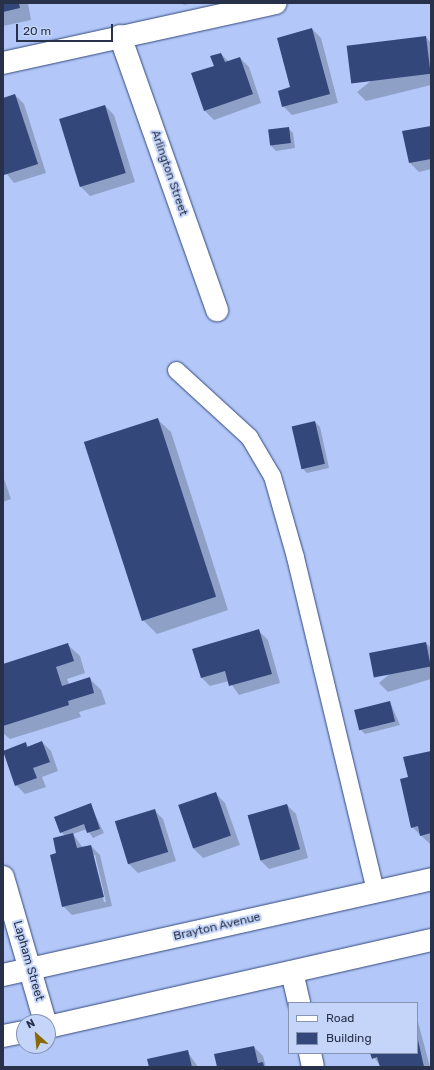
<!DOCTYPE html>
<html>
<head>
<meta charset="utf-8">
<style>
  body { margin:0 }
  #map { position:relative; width:434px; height:1070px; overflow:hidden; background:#b3c8f9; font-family:Rubik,sans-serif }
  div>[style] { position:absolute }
  .shadow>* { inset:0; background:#0003 }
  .building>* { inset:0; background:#33477a; transform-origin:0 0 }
  .roads { filter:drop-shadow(0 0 1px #34487c) drop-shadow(0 0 1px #34487c) }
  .lane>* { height:17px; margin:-8.5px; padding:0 8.5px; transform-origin:8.5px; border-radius:8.5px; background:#fff }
  .street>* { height:22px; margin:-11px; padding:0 11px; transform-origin:11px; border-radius:11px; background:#fff }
  .secondary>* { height:22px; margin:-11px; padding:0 11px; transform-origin:11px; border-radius:11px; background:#fff }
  span { translate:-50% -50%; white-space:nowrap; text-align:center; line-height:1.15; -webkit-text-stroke:4px #c5d5fa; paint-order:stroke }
  .street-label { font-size:12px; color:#273149 }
  .frame { position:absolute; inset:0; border:4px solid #273149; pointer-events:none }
  .legend { position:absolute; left:288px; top:1002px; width:130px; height:52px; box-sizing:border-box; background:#c5d5fa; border:1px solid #8693b3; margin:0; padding:5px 7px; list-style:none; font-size:12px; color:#273149 }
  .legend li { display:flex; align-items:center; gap:8px; height:20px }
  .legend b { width:20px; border:1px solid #8693b3 }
  .north { position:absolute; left:16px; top:1014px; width:40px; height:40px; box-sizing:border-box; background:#c5d5fa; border:1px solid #8693b3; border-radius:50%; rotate:333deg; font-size:11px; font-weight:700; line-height:16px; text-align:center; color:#273149 }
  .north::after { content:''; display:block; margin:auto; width:14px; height:18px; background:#896805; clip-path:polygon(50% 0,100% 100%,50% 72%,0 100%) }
  .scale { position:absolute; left:16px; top:24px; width:97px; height:18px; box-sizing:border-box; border:2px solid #273149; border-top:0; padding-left:5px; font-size:12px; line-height:14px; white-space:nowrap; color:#273149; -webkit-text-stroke:3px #c5d5fa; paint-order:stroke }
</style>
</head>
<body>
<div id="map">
  <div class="shadow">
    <i style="clip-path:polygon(3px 3px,28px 3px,31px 20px,3px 26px)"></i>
    <i style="clip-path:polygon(182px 3px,192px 3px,184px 5px)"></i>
    <i style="clip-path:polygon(312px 29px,321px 38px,338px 103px,292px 115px,283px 106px)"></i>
    <i style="clip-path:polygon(426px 37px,431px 43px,431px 85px,366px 101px,357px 92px)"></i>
    <i style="clip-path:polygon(221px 54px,229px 62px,240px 58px,249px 67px,261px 103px,214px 120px,205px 111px)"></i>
    <i style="clip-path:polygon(15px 95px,24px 104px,46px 173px,14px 183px,3px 169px,3px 99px)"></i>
    <i style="clip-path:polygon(105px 106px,114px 115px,135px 182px,90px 196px,81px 187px)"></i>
    <i style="clip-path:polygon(431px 127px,431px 169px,419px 172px,410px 163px)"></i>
    <i style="clip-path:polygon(288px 128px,293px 133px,295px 148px,276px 151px,271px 146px)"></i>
    <i style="clip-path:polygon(157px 419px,171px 432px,228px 610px,157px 634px,143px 620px)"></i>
    <i style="clip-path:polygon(315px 422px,320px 427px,329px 468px,307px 473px,302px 468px)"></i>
    <i style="clip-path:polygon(3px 476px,11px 499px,3px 502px)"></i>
    <i style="clip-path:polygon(259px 631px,268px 640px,280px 683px,239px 695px,229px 681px,210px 686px,201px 677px)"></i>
    <i style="clip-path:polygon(426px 643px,431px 648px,431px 679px,388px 692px,379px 683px)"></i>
    <i style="clip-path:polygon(68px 645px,80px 656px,85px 673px,67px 679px,69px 684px,89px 678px,101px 690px,106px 704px,79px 712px,81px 717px,10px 739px,3px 733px,3px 665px)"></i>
    <i style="clip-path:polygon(390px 702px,400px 725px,365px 734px,360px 729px)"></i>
    <i style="clip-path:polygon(42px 742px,51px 751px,58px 771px,42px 777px,46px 787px,25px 794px,16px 785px,25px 743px,29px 747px)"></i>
    <i style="clip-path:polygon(431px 752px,431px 844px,430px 844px,412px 827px,409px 778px)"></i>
    <i style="clip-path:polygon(216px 794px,225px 803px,240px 845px,203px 858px,194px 849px)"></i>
    <i style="clip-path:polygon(evenodd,90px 804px,104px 833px,93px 838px,87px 829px,73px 834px,83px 848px,91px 846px,100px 855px,112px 906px,72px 915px,63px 906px,57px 854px,65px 836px,61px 832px,90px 804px,92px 855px,95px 855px,106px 902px,104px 902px,92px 855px)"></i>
    <i style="clip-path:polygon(287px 805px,296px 814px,308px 858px,269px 869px,260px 860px,248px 816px)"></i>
    <i style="clip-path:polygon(154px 810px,163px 819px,176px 861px,138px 873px,129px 864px,116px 822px)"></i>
    <i style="clip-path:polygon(417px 1018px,430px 1067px,381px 1067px,371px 1053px,417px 1053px)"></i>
    <i style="clip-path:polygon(254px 1047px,263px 1056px,266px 1067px,218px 1067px)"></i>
    <i style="clip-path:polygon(187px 1051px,198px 1067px,150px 1067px)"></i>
  </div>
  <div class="building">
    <i style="clip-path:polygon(3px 3px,19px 3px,20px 8px,3px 12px)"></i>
    <i style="clip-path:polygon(312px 28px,330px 94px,282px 107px,278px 91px,290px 87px,277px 38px)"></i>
    <i style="left:426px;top:36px;width:38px;height:80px;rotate:83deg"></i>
    <i style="clip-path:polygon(221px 53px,225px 62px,240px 57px,253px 94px,204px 111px,191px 73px,214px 66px,210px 56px)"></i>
    <i style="clip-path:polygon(15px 94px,38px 164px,4px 175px,3px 98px)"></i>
    <i style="left:105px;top:105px;width:71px;height:48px;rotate:73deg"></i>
    <i style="clip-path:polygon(431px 126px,431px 159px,409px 163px,402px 131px)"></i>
    <i style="left:289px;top:127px;width:16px;height:21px;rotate:83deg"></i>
    <i style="left:158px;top:418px;width:188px;height:78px;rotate:72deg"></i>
    <i style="left:315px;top:421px;width:44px;height:24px;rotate:77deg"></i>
    <i style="clip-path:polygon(259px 629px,272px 674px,229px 686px,225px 671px,201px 678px,192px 649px)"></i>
    <i style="left:426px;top:642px;width:25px;height:58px;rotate:79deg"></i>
    <i style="clip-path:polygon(68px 643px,74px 661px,56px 667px,62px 686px,90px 677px,94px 693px,68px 701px,69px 705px,3px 726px,3px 664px)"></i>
    <i style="left:390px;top:701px;width:21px;height:37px;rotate:76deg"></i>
    <i style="clip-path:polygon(42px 741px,50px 762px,33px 768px,37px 778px,15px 786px,3px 751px,26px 742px,27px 747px)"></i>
    <i style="clip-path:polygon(431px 751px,431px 833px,420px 836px,418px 826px,411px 828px,400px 779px,408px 777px,403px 757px)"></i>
    <i style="left:216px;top:792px;width:46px;height:40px;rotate:71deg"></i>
    <i style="clip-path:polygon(91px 803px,100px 829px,87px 833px,84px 824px,60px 833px,54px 817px)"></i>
    <i style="left:287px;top:804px;width:47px;height:41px;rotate:74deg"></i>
    <i style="left:155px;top:809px;width:45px;height:42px;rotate:73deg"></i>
    <i style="clip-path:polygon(73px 833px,77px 848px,91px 845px,104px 897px,62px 907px,50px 855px,56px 853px,53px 838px)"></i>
    <i style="clip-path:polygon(418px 1040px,424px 1067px,380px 1067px,377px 1057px,372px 1059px,370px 1053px,417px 1053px)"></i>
    <i style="clip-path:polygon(254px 1046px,258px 1063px,263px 1062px,264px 1067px,217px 1067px,214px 1054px)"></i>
    <i style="clip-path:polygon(188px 1050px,192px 1067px,149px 1067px,147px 1059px)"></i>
  </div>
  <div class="roads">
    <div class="lane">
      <i style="left:176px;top:370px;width:99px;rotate:42.5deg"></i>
      <i style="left:249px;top:437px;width:45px;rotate:59.5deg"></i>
      <i style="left:272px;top:476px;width:84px;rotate:74.1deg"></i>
      <i style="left:295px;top:557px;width:343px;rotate:76.5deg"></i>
    </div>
    <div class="street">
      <i style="left:120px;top:36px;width:291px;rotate:70.5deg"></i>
      <i style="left:3px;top:63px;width:279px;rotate:-12.4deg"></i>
      <i style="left:3px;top:877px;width:151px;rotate:73.8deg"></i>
      <i style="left:292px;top:972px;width:32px;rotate:77deg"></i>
      <i style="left:310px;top:1053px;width:14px;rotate:78deg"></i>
    </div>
    <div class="secondary">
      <i style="left:3px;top:975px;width:439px;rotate:-12.6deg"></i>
      <i style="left:48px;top:1027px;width:393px;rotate:-12.8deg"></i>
      <i style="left:3px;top:1036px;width:21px;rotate:-11deg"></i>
    </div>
  </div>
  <div class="street-label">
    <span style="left:169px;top:173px;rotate:71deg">Arlington Street</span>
    <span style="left:217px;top:927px;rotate:-13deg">Brayton Avenue</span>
    <span style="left:28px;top:961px;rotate:74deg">Lapham Street</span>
  </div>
  <div class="frame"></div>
  <ul class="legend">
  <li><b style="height:5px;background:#fff"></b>Road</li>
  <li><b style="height:11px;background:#33477a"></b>Building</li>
  </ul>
  <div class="north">N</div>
  <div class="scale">20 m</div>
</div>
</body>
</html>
